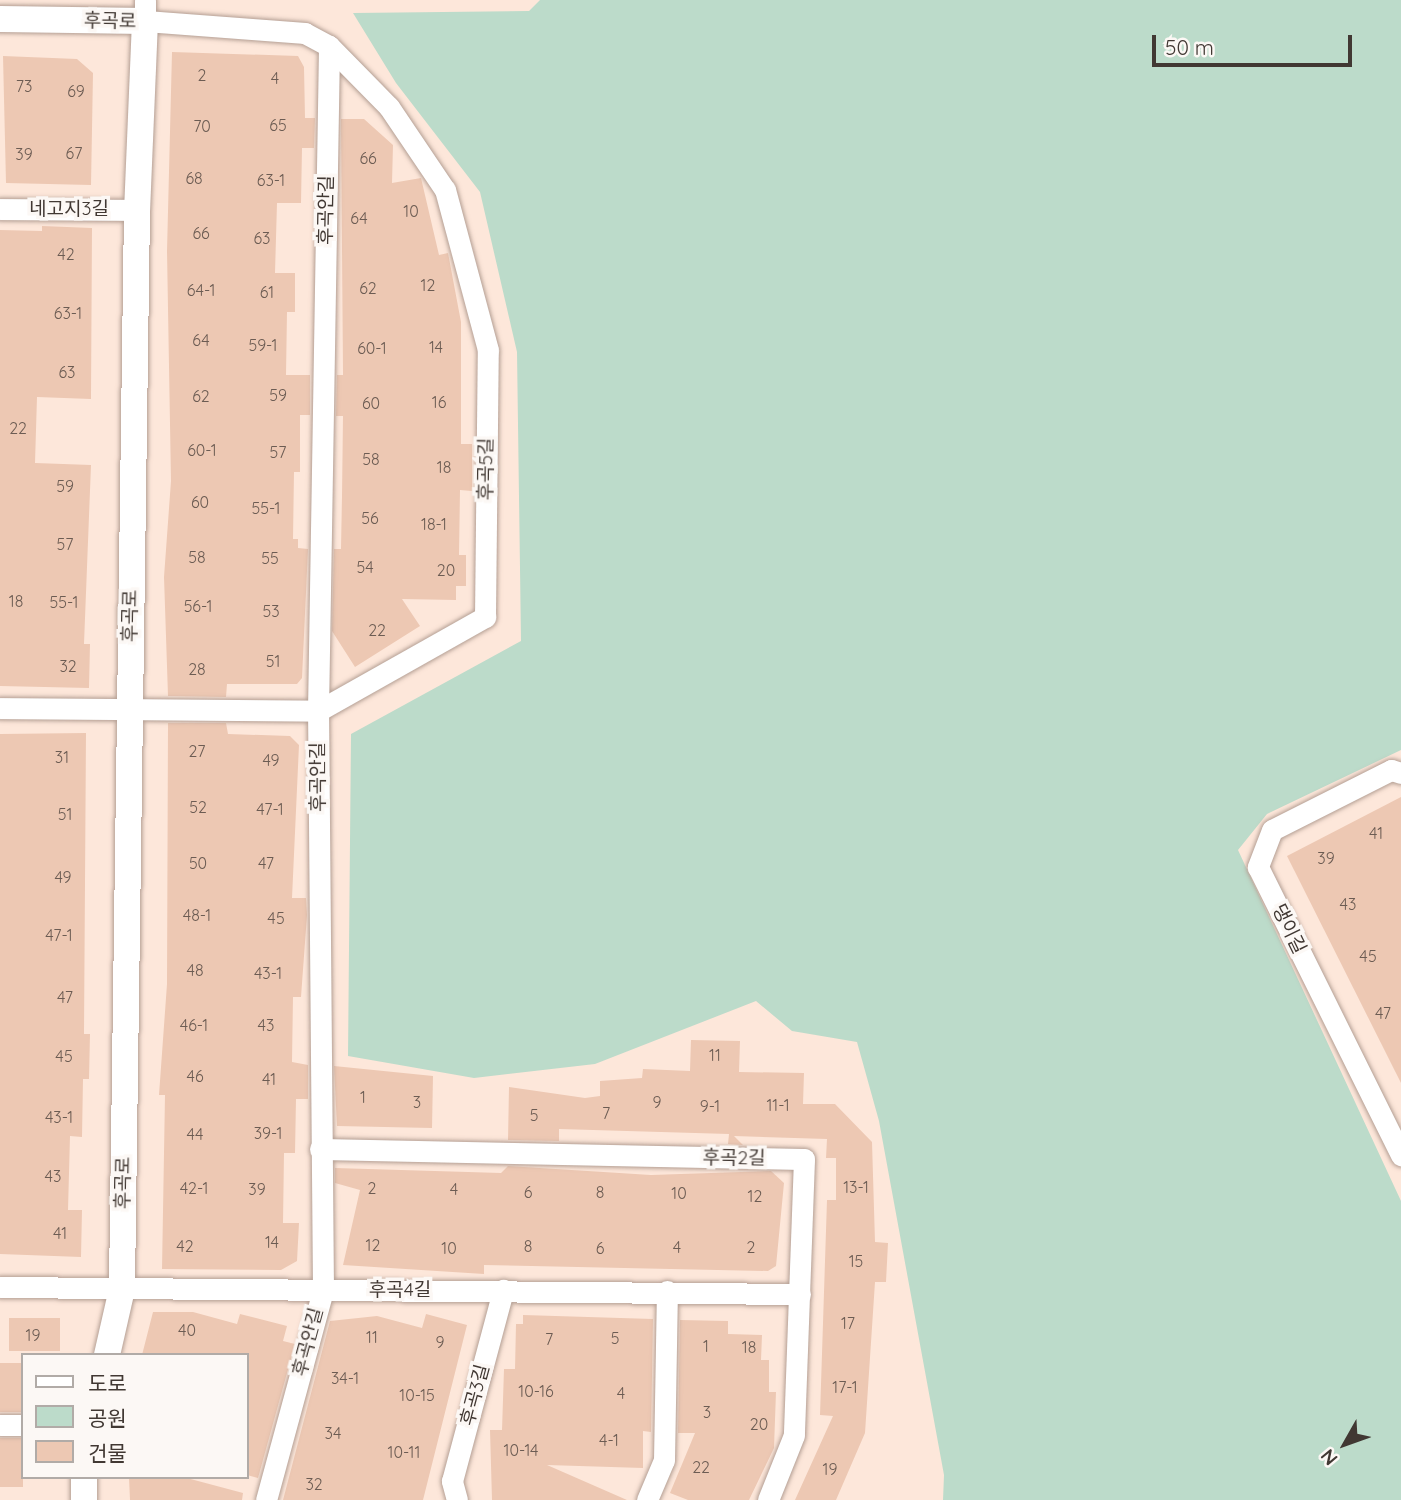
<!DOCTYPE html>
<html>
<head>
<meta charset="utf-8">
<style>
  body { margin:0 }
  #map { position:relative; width:1401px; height:1500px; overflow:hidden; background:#fde7da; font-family:Quicksand,"Noto Sans KR",sans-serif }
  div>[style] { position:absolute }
  .green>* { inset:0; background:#bcdbca }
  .building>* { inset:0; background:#edc8b3; transform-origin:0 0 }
  .roads { filter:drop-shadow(0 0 2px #b49f94) drop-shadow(0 0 2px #b49f94) }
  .minor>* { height:21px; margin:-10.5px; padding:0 10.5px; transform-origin:10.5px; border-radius:10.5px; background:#fff }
  .tertiary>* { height:26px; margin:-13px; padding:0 13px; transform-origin:13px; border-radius:13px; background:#fff }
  span { translate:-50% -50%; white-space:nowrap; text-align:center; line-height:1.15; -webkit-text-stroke:7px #fcf8f5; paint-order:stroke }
  .number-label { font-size:16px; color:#6c5c53 }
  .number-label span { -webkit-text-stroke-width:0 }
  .street-label { font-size:19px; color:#413833 }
  .legend { position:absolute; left:21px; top:1353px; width:228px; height:126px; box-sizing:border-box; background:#fcf8f5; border:2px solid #b1aba7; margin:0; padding:9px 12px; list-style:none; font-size:21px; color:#413833 }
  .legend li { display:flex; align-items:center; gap:14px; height:35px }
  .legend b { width:35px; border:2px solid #b1aba7 }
  .north { position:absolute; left:1310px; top:1409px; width:70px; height:70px; -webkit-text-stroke:5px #fcf8f5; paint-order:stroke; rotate:230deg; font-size:19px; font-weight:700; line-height:28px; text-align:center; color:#413833 }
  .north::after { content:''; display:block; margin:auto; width:24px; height:32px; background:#413833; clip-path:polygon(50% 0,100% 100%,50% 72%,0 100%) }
  .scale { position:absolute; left:1152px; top:35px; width:200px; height:32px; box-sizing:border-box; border:4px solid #413833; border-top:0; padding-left:9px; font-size:21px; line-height:24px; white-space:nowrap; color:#413833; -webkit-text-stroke:5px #fcf8f5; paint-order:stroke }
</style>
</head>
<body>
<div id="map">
  <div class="green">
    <i style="clip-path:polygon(540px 0,1401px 0,1401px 750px,1267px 814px,1238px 850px,1401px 1201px,1401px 1500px,943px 1500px,944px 1475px,879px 1121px,857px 1042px,792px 1031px,756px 1001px,595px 1064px,474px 1078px,348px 1056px,351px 734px,521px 641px,517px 352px,480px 192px,396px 83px,353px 13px,529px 11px)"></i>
  </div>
  <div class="building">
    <i style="clip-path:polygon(172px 52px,298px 56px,304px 67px,305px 118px,315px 118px,314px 148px,302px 148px,301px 203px,277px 203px,275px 273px,295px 273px,295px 312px,287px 312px,286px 375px,310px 375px,310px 415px,300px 415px,300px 472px,294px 472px,293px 539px,298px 539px,298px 548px,308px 549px,302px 678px,297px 684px,227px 684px,226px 697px,168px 696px,164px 577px,171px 481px,167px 251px)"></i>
    <i style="clip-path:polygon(3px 56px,77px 59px,93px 73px,91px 185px,6px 183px)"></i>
    <i style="clip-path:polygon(341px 119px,364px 119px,393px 145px,392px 183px,421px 178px,439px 255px,448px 253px,461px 322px,461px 444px,472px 444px,472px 491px,460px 490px,459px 555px,466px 555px,466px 586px,456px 586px,456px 600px,402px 599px,420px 626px,355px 667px,332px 631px,334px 549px,341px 549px,342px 496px,343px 416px,336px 416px,337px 375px,343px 375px)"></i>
    <i style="clip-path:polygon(42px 226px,92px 228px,91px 399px,37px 397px,35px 463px,91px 465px,84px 644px,90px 644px,89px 688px,0 686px,0 230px,42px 231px)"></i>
    <i style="clip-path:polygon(168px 723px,226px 723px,228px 734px,290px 736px,299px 745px,292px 898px,306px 898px,307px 915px,301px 997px,293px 997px,292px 1062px,308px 1065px,308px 1099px,296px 1099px,295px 1153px,284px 1153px,283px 1223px,299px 1223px,297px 1261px,281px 1270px,162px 1269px,165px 1095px,159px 1095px,167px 984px)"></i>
    <i style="clip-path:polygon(86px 733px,84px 1034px,90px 1034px,89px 1079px,83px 1079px,82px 1137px,70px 1136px,68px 1210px,82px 1210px,81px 1257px,0 1254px,0 734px)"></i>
    <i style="clip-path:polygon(1401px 797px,1401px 1083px,1287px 856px)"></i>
    <i style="clip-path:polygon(691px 1040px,740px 1041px,739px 1072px,804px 1073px,803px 1104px,835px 1104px,872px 1142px,875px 1242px,888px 1243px,886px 1282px,875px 1282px,865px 1433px,836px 1500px,795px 1500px,833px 1416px,820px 1415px,827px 1200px,836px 1200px,836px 1158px,826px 1158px,827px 1139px,734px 1136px,743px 1145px,728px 1144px,729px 1134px,559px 1129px,559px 1141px,508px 1140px,509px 1087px,585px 1098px,600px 1096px,600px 1081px,642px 1078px,643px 1069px,690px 1071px)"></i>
    <i style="clip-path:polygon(334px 1066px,433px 1076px,432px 1128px,337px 1126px)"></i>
    <i style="clip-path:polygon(508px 1166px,651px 1175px,771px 1171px,784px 1183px,776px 1266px,768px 1271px,484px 1265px,484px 1274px,343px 1265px,360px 1190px,335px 1183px,335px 1168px,501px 1173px)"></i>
    <i style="clip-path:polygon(153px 1312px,193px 1312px,237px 1324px,240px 1314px,287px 1326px,283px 1341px,295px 1344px,258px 1478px,247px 1475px,247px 1355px,142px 1355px)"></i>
    <i style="clip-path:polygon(426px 1314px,467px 1325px,423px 1500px,283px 1500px,330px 1321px,377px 1316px,422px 1328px)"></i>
    <i style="clip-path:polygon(523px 1315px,653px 1319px,651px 1432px,643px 1431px,643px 1468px,547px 1465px,627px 1500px,492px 1500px,490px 1430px,502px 1430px,504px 1369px,515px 1369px,516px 1324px,523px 1324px)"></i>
    <i style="left:9px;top:1318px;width:51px;height:33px"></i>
    <i style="clip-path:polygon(680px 1320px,728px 1321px,728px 1334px,762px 1335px,761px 1360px,769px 1360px,769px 1392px,776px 1392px,774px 1448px,749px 1500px,688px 1500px,670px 1493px,695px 1433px,678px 1433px)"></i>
    <i style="left:0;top:1363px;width:23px;height:49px"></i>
    <i style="left:0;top:1438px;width:23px;height:49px"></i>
    <i style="clip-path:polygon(129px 1477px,183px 1477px,243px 1493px,242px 1500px,130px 1500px)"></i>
  </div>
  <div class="roads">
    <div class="minor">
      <i style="left:0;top:209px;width:137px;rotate:0.4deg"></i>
      <i style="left:0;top:708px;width:318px;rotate:0.5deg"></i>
      <i style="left:318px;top:711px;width:192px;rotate:-29.4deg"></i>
      <i style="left:485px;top:617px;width:267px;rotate:-89.4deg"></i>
      <i style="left:488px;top:350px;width:166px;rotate:-105deg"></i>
      <i style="left:445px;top:190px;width:100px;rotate:-124deg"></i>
      <i style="left:389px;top:107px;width:86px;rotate:-134.5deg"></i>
      <i style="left:329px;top:46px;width:27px;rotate:-152deg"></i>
      <i style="left:305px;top:33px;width:160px;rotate:-175.7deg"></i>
      <i style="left:145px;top:21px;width:21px;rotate:-90deg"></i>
      <i style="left:1401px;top:773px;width:10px;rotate:-163deg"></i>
      <i style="left:1391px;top:770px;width:133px;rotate:153.2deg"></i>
      <i style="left:1272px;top:830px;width:40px;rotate:111deg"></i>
      <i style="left:1258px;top:867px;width:322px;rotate:63.6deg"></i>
      <i style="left:320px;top:1149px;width:484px;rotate:1.2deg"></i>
      <i style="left:804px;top:1159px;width:276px;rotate:92.1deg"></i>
      <i style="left:794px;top:1435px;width:70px;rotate:111.8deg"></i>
      <i style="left:0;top:1287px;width:800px;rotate:0.5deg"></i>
      <i style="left:0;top:1425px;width:23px"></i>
      <i style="left:266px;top:1500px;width:218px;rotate:-74.8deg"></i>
      <i style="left:323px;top:1290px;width:579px;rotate:-90.49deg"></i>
      <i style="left:318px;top:711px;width:665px;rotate:-89.05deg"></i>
      <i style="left:457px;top:1500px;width:20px;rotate:-105deg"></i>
      <i style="left:452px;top:1481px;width:198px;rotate:-75deg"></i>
      <i style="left:647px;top:1500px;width:43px;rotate:-67deg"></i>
      <i style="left:664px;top:1460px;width:169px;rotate:-89deg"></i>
    </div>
    <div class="tertiary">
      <i style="left:0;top:19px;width:145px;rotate:0.8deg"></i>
      <i style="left:145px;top:21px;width:189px;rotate:92.4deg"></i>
      <i style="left:137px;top:210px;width:1079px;rotate:90.8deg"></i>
      <i style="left:122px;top:1289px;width:68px;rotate:102.8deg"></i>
      <i style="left:84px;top:1477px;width:23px;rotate:90deg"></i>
    </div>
  </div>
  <div class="number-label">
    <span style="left:202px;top:75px">2</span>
    <span style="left:275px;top:78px">4</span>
    <span style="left:24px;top:86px">73</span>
    <span style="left:76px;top:91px">69</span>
    <span style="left:278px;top:125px">65</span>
    <span style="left:202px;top:126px">70</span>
    <span style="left:74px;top:153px">67</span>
    <span style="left:24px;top:154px">39</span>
    <span style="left:368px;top:158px">66</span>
    <span style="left:194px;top:178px">68</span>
    <span style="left:271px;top:180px">63-1</span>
    <span style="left:411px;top:211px">10</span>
    <span style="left:359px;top:218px">64</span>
    <span style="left:201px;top:233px">66</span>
    <span style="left:262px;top:238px">63</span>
    <span style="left:66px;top:254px">42</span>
    <span style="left:428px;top:285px">12</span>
    <span style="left:368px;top:288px">62</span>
    <span style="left:201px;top:290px">64-1</span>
    <span style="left:267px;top:292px">61</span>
    <span style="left:68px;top:313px">63-1</span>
    <span style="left:201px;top:340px">64</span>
    <span style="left:263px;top:345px">59-1</span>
    <span style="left:436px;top:347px">14</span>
    <span style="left:372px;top:348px">60-1</span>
    <span style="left:67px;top:372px">63</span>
    <span style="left:278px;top:395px">59</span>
    <span style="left:201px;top:396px">62</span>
    <span style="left:439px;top:402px">16</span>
    <span style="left:371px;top:403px">60</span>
    <span style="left:18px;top:428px">22</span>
    <span style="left:202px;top:450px">60-1</span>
    <span style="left:278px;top:452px">57</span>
    <span style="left:371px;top:459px">58</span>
    <span style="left:444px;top:467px">18</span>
    <span style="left:65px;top:486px">59</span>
    <span style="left:200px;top:502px">60</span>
    <span style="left:266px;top:508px">55-1</span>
    <span style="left:370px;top:518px">56</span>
    <span style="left:434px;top:524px">18-1</span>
    <span style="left:65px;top:544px">57</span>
    <span style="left:197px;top:557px">58</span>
    <span style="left:270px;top:558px">55</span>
    <span style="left:365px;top:567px">54</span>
    <span style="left:446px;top:570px">20</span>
    <span style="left:16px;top:601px">18</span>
    <span style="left:64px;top:602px">55-1</span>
    <span style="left:198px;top:606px">56-1</span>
    <span style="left:271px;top:611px">53</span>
    <span style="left:377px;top:630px">22</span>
    <span style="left:273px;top:661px">51</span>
    <span style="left:68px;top:666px">32</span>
    <span style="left:197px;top:669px">28</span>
    <span style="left:197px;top:751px">27</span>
    <span style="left:62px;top:757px">31</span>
    <span style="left:271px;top:760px">49</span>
    <span style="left:198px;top:807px">52</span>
    <span style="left:270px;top:809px">47-1</span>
    <span style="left:65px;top:814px">51</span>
    <span style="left:1376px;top:833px">41</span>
    <span style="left:1326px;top:858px">39</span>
    <span style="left:198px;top:863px">50</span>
    <span style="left:266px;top:863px">47</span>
    <span style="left:63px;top:877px">49</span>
    <span style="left:1348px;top:904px">43</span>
    <span style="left:197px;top:915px">48-1</span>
    <span style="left:276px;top:918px">45</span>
    <span style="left:59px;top:935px">47-1</span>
    <span style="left:1368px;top:956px">45</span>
    <span style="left:195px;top:970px">48</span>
    <span style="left:268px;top:973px">43-1</span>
    <span style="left:65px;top:997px">47</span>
    <span style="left:1383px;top:1013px">47</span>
    <span style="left:194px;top:1025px">46-1</span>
    <span style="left:266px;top:1025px">43</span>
    <span style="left:715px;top:1055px">11</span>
    <span style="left:64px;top:1056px">45</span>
    <span style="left:195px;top:1076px">46</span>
    <span style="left:269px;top:1079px">41</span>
    <span style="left:363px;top:1097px">1</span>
    <span style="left:417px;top:1102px">3</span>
    <span style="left:657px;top:1102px">9</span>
    <span style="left:778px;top:1105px">11-1</span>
    <span style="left:710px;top:1106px">9-1</span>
    <span style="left:606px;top:1113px">7</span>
    <span style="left:534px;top:1115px">5</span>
    <span style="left:59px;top:1117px">43-1</span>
    <span style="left:268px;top:1133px">39-1</span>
    <span style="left:195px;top:1134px">44</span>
    <span style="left:53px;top:1176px">43</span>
    <span style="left:856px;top:1187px">13-1</span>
    <span style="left:194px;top:1188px">42-1</span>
    <span style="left:372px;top:1188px">2</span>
    <span style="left:257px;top:1189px">39</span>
    <span style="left:454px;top:1189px">4</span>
    <span style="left:528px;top:1192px">6</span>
    <span style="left:600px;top:1192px">8</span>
    <span style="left:679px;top:1193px">10</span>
    <span style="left:755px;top:1196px">12</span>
    <span style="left:60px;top:1233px">41</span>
    <span style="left:272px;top:1242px">14</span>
    <span style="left:373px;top:1245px">12</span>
    <span style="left:185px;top:1246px">42</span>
    <span style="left:528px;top:1246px">8</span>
    <span style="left:677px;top:1247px">4</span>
    <span style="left:751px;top:1247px">2</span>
    <span style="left:449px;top:1248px">10</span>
    <span style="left:600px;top:1248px">6</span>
    <span style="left:856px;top:1261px">15</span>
    <span style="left:848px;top:1323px">17</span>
    <span style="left:187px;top:1330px">40</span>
    <span style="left:33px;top:1335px">19</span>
    <span style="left:372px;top:1337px">11</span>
    <span style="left:615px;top:1338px">5</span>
    <span style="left:549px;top:1339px">7</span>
    <span style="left:440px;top:1342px">9</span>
    <span style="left:706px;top:1346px">1</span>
    <span style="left:749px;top:1347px">18</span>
    <span style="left:345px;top:1378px">34-1</span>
    <span style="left:845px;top:1387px">17-1</span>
    <span style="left:536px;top:1391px">10-16</span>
    <span style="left:621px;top:1393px">4</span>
    <span style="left:417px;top:1395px">10-15</span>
    <span style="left:707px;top:1412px">3</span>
    <span style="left:759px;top:1424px">20</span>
    <span style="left:333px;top:1433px">34</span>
    <span style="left:609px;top:1440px">4-1</span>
    <span style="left:521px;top:1450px">10-14</span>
    <span style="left:404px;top:1452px">10-11</span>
    <span style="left:701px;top:1467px">22</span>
    <span style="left:830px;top:1469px">19</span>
    <span style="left:314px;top:1484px">32</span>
  </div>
  <div class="street-label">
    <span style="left:110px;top:21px;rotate:1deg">후곡로</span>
    <span style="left:69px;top:209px">네고지3길</span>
    <span style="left:326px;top:210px;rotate:-89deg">후곡안길</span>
    <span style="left:486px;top:469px;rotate:-89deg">후곡5길</span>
    <span style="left:130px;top:616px;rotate:-89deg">후곡로</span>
    <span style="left:318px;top:777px;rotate:-90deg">후곡안길</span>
    <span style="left:1289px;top:929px;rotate:64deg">댕이길</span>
    <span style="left:734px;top:1158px;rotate:1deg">후곡2길</span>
    <span style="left:123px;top:1183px;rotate:-89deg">후곡로</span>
    <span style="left:400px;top:1290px">후곡4길</span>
    <span style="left:308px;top:1342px;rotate:-75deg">후곡안길</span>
    <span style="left:475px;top:1395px;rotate:-75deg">후곡3길</span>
  </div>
  <ul class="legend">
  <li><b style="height:9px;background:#fff"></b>도로</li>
  <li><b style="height:19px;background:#bcdbca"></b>공원</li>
  <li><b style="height:19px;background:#edc8b3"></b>건물</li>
  </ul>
  <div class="north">N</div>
  <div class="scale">50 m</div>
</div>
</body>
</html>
